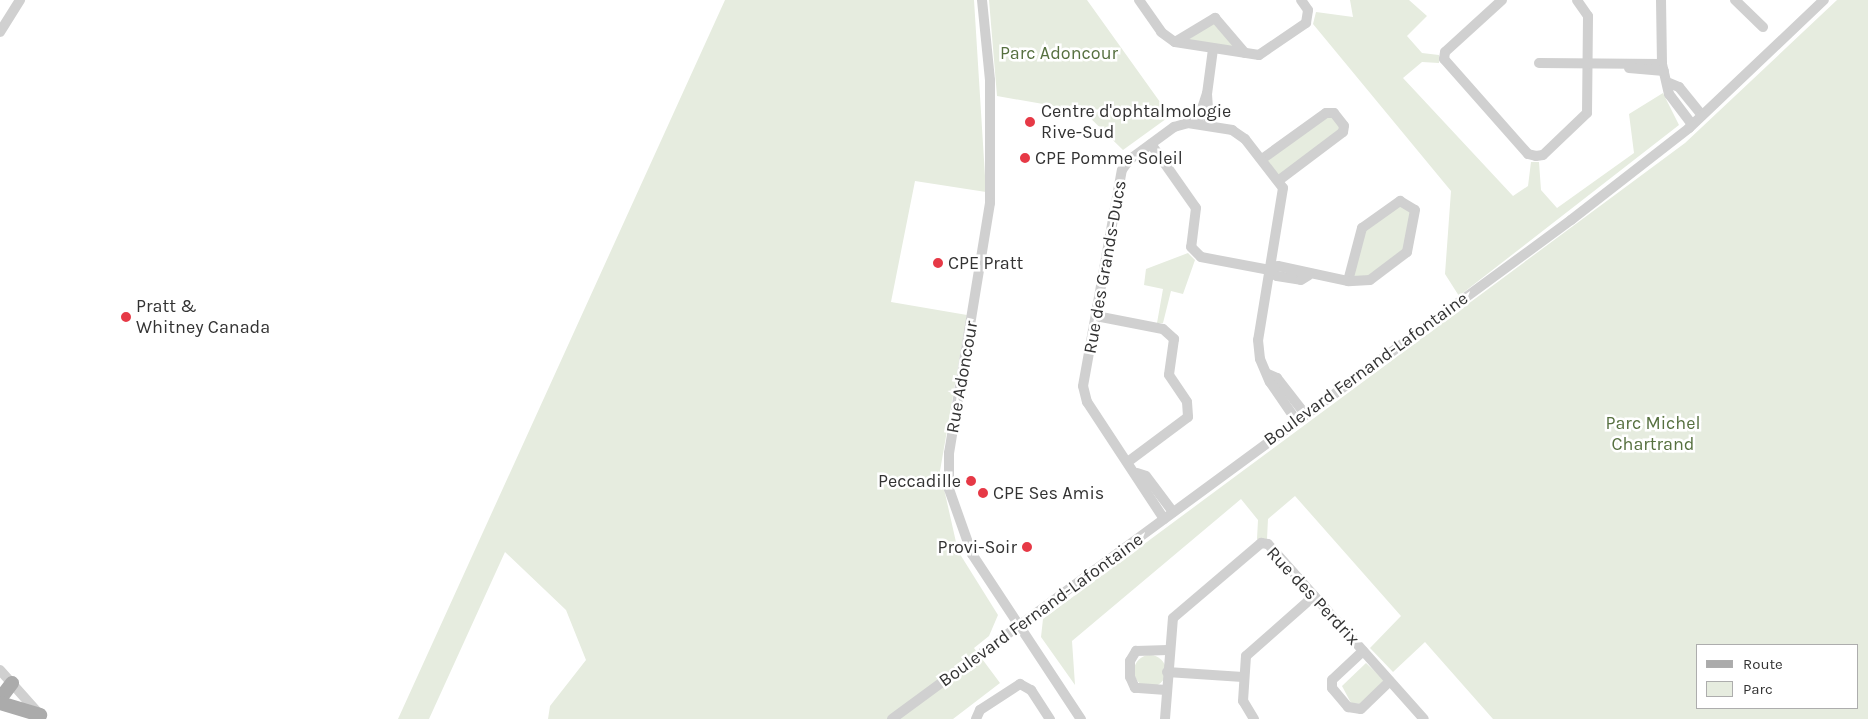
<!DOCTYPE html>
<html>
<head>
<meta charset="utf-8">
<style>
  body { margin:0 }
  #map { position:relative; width:1868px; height:719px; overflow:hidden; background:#fff; font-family:Karla,sans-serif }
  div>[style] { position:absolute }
  .green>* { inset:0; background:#e6ecdf }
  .round { border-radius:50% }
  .minor>* { height:10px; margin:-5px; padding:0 5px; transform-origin:5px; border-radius:5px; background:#d0d0d0 }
  .major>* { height:14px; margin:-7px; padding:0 7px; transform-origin:7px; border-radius:7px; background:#ababab }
  .dots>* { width:14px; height:14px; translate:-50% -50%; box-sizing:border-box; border:2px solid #fff; border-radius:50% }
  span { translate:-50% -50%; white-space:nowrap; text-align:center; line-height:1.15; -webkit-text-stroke:5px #fff; paint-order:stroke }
  .park-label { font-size:18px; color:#56703f }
  .poi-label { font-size:18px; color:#333 }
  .left { translate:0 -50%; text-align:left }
  .right { translate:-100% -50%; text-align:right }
  .street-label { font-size:18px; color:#333 }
  .legend { position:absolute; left:1696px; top:644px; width:162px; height:65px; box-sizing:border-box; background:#fff; border:1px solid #adadad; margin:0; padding:6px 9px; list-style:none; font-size:15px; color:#333 }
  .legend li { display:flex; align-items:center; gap:10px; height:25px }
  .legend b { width:25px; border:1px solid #adadad }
</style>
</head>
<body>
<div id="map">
  <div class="green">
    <i style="clip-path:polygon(725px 0,974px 0,986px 192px,915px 181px,891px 302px,967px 315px,940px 471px,958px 551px,998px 615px,989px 636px,974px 648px,1000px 683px,953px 719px,548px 719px,550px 706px,586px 660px,566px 610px,505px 552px,429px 719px,398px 719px)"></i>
    <i style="clip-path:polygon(989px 0,1087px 0,1170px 116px,1123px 150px,1083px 111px,997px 96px)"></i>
    <i style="clip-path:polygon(1350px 0,1409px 0,1427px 16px,1407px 36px,1422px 53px,1439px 55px,1439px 63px,1422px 62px,1403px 78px,1513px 196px,1528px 186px,1531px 162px,1539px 162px,1541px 190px,1557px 208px,1634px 153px,1629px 114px,1663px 93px,1679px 125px,1459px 296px,1445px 274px,1451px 191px,1313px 24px,1316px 12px,1353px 17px)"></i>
    <i style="clip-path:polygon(evenodd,1837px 0,1868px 0,1868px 719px,1493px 719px,1425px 642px,1393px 672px,1370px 648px,1401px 616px,1295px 496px,1268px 519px,1267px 539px,1257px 539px,1258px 520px,1241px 499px,1072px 641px,1075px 685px,1041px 637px,1043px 619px,1685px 143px,1837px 0,1697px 645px,1857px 645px,1857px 708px,1697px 708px,1697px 645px)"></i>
    <i style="clip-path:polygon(1213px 22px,1235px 47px,1188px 40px)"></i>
    <i style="clip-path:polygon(1326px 113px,1344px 126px,1278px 181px,1262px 159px)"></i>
    <i style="clip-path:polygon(1400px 201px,1410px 203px,1412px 242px,1370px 280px,1348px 281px,1356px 238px)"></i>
    <i style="clip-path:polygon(1188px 253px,1195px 260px,1183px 294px,1171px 291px,1163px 323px,1157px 323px,1163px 289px,1144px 285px,1146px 269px)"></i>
    <i class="round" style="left:1134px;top:655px;width:32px;height:32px"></i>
    <i style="clip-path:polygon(1366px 663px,1384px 680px,1361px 704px,1351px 703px,1342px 686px)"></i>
  </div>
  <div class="minor">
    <i style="left:982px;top:0;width:80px;rotate:84.3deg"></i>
    <i style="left:990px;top:80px;width:123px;rotate:90deg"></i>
    <i style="left:990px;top:203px;width:253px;rotate:99.3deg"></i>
    <i style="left:949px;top:453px;width:36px;rotate:90deg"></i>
    <i style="left:949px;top:489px;width:69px;rotate:70.5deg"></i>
    <i style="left:972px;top:554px;width:198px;rotate:56.6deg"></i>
    <i style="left:1139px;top:0;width:39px;rotate:55deg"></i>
    <i style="left:1161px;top:32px;width:17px;rotate:36deg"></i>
    <i style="left:1175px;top:42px;width:85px;rotate:8.8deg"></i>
    <i style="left:1259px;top:55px;width:57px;rotate:-34.2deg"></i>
    <i style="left:1306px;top:23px;width:13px;rotate:-81deg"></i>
    <i style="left:1308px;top:10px;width:12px;rotate:-125deg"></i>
    <i style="left:1502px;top:0;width:77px;rotate:137.6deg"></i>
    <i style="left:1445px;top:52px;width:7px;rotate:98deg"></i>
    <i style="left:1444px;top:59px;width:127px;rotate:48.5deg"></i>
    <i style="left:1528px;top:154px;width:8px;rotate:14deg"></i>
    <i style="left:1536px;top:156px;width:7px;rotate:-8deg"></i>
    <i style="left:1543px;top:155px;width:61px;rotate:-43.7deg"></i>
    <i style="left:1587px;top:113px;width:97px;rotate:-89.4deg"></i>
    <i style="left:1588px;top:16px;width:19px;rotate:-125deg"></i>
    <i style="left:1661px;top:0;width:64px;rotate:89.1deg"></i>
    <i style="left:1662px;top:64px;width:31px;rotate:77deg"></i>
    <i style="left:1669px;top:94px;width:38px;rotate:53deg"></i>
    <i style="left:1735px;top:0;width:39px;rotate:44deg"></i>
    <i style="left:0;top:32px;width:38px;rotate:-58deg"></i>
    <i style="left:1175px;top:42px;width:47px;rotate:-31deg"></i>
    <i style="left:1215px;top:18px;width:46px;rotate:49.4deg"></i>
    <i style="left:1539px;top:63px;width:123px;rotate:0.5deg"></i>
    <i style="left:1629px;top:68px;width:35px;rotate:5deg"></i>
    <i style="left:1669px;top:83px;width:11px;rotate:22deg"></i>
    <i style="left:1679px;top:87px;width:36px;rotate:51deg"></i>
    <i style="left:1207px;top:94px;width:45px;rotate:-82.4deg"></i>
    <i style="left:1197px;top:124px;width:32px;rotate:-72deg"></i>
    <i style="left:1207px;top:94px;width:32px;rotate:86deg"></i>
    <i style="left:1151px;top:144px;width:78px;rotate:54.9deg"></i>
    <i style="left:1196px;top:208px;width:39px;rotate:97deg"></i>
    <i style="left:1191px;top:247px;width:14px;rotate:45deg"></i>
    <i style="left:1201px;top:257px;width:70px;rotate:10.7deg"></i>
    <i style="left:1270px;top:270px;width:9px;rotate:41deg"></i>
    <i style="left:1277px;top:276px;width:24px;rotate:9deg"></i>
    <i style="left:1301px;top:280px;width:9px;rotate:-32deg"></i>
    <i style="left:1262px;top:159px;width:79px;rotate:-35.7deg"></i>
    <i style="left:1326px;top:113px;width:8px"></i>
    <i style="left:1334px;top:113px;width:16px;rotate:52deg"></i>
    <i style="left:1344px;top:126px;width:6px;rotate:99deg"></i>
    <i style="left:1343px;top:132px;width:81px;rotate:143deg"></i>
    <i style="left:1400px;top:201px;width:17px;rotate:31deg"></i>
    <i style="left:1415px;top:210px;width:43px;rotate:100.8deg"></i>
    <i style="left:1407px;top:252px;width:46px;rotate:142.9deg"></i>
    <i style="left:1370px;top:280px;width:22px;rotate:177deg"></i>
    <i style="left:1348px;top:281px;width:55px;rotate:-75.2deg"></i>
    <i style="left:1362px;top:228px;width:47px;rotate:-35.4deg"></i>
    <i style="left:1270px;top:270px;width:9px;rotate:-27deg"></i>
    <i style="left:1278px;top:266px;width:72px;rotate:12.1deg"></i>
    <i style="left:1096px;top:316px;width:68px;rotate:11deg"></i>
    <i style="left:1163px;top:329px;width:15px;rotate:42deg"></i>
    <i style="left:1174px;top:339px;width:36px;rotate:98deg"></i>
    <i style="left:1169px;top:375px;width:32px;rotate:56deg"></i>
    <i style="left:1187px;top:402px;width:15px;rotate:86deg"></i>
    <i style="left:1188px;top:417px;width:74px;rotate:143.3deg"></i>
    <i style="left:1268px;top:374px;width:10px;rotate:24deg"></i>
    <i style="left:1277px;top:378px;width:46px;rotate:52.1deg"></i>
    <i style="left:1137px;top:473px;width:9px;rotate:18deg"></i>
    <i style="left:1146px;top:476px;width:45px;rotate:53.1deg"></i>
    <i style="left:1164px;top:519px;width:140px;rotate:-123.3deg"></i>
    <i style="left:1087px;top:402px;width:16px;rotate:-104deg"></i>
    <i style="left:1083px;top:386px;width:219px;rotate:-79.8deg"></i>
    <i style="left:1122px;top:170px;width:12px;rotate:-55deg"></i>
    <i style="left:1129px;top:160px;width:56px;rotate:-36.3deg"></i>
    <i style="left:1174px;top:127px;width:15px;rotate:-16deg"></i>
    <i style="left:1188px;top:123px;width:45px;rotate:9deg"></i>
    <i style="left:1232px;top:130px;width:16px;rotate:35deg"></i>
    <i style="left:1245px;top:139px;width:62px;rotate:52.2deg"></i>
    <i style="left:1283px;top:188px;width:154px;rotate:99.3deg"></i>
    <i style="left:1258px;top:340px;width:19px;rotate:84deg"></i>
    <i style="left:1260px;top:359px;width:25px;rotate:67deg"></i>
    <i style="left:1270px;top:382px;width:46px;rotate:55.6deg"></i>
    <i style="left:1363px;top:651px;width:42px;rotate:136.9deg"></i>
    <i style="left:1332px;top:680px;width:8px;rotate:90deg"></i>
    <i style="left:1332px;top:688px;width:25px;rotate:50deg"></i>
    <i style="left:1348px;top:707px;width:13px;rotate:9deg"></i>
    <i style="left:1361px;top:709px;width:40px;rotate:-44deg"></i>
    <i style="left:0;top:670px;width:62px;rotate:48.3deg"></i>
    <i style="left:1167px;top:672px;width:76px;rotate:3.8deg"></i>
    <i style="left:1166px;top:690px;width:31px;rotate:-176deg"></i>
    <i style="left:1135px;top:688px;width:12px;rotate:-114deg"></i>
    <i style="left:1130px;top:677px;width:16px;rotate:-90deg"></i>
    <i style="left:1130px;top:661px;width:12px;rotate:-59deg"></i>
    <i style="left:1136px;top:651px;width:32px;rotate:-2deg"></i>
    <i style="left:892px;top:719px;width:843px;rotate:-36.31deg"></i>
    <i style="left:1571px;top:220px;width:150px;rotate:-37.9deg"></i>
    <i style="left:1689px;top:128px;width:186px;rotate:-43.5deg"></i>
    <i style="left:976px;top:719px;width:10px;rotate:-66deg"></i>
    <i style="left:980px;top:710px;width:48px;rotate:-33deg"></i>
    <i style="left:1020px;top:684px;width:13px;rotate:29deg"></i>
    <i style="left:1031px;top:690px;width:35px;rotate:57deg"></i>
    <i style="left:1165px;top:719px;width:101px;rotate:-85.5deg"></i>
    <i style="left:1173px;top:618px;width:116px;rotate:-40.4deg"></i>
    <i style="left:1261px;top:543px;width:7px;rotate:8deg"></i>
    <i style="left:1268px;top:544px;width:234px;rotate:48.3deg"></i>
    <i style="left:1254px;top:719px;width:21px;rotate:-121deg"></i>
    <i style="left:1243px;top:701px;width:45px;rotate:-86.2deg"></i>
    <i style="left:1246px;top:656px;width:91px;rotate:-41.4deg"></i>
  </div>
  <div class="major">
    <i style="left:0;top:699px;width:20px;rotate:-53deg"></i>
    <i style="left:0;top:703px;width:42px;rotate:16.7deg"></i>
  </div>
  <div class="dots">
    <i style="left:1030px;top:122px;background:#e63946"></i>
    <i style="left:1025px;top:158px;background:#e63946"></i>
    <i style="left:938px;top:263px;background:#e63946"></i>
    <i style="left:126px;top:317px;background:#e63946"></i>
    <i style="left:971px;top:481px;background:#e63946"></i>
    <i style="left:983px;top:493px;background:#e63946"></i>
    <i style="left:1027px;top:547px;background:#e63946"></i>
  </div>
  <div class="park-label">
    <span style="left:1059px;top:53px">Parc Adoncour</span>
    <span style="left:1653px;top:434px">Parc Michel<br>Chartrand</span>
  </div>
  <div class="poi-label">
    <span class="left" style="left:1041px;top:122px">Centre d'ophtalmologie<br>Rive-Sud</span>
    <span class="left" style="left:1035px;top:158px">CPE Pomme Soleil</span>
    <span class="left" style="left:948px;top:263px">CPE Pratt</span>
    <span class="left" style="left:136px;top:317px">Pratt &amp;<br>Whitney Canada</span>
    <span class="right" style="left:961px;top:481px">Peccadille</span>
    <span class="left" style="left:993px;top:493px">CPE Ses Amis</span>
    <span class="right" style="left:1017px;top:547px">Provi-Soir</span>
  </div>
  <div class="street-label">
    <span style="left:1105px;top:267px;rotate:-80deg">Rue des Grands-Ducs</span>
    <span style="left:1366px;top:369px;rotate:-36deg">Boulevard Fernand-Lafontaine</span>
    <span style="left:962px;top:377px;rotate:-80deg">Rue Adoncour</span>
    <span style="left:1313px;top:596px;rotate:47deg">Rue des Perdrix</span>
    <span style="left:1041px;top:610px;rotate:-36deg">Boulevard Fernand-Lafontaine</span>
  </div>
  <ul class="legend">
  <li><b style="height:6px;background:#ababab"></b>Route</li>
  <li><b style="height:14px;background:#e6ecdf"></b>Parc</li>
  </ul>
</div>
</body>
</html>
